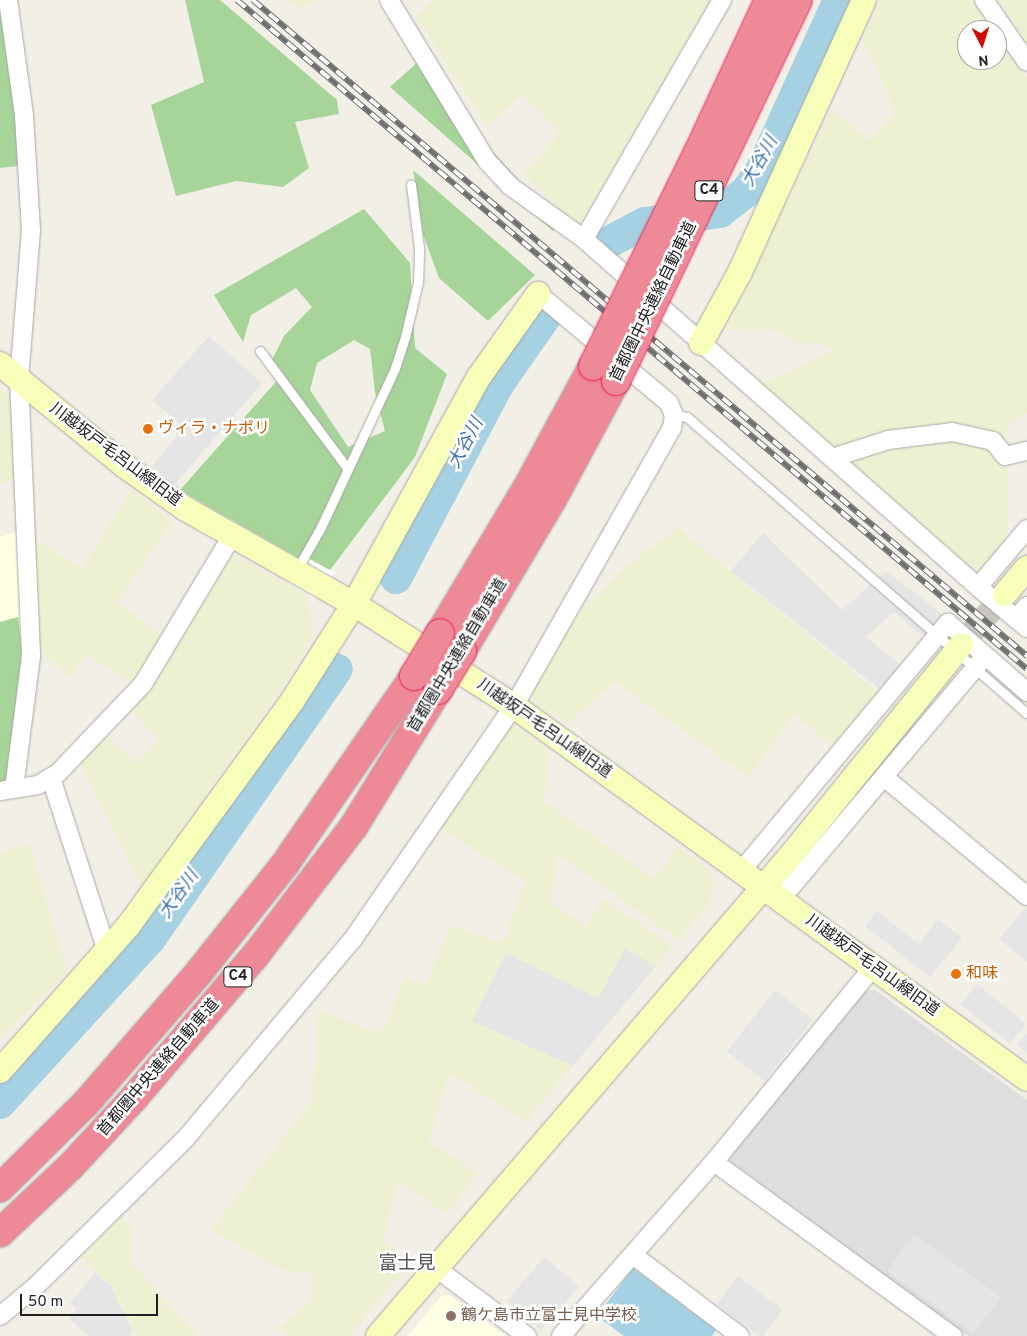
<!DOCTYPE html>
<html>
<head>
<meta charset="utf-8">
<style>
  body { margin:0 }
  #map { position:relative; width:1027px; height:1336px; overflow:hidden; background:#f2efe7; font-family:Overpass,"Noto Sans JP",sans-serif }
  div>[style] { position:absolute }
  .residential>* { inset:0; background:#dfdede }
  .education>* { inset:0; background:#feffe3 }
  .farmland>* { inset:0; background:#edf1d2 }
  .forest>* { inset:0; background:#a7d499 }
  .parking>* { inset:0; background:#e5e5e5; transform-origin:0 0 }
  .water>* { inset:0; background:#a5d1e2 }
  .pier>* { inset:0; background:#fff }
  .river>* { height:32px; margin:-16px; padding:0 16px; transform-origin:16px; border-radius:16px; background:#a5d1e2 }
  .secondary-tunnel>* { height:24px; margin-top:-12px; transform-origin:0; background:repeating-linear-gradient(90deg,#c8c6bf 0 24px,transparent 0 36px) }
  .roads { filter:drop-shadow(0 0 1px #a8a8a8) drop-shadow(0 0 1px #a8a8a8) }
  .lane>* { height:9px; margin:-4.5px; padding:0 4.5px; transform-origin:4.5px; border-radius:4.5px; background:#fff }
  .street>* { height:18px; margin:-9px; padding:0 9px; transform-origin:9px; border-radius:9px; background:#fff }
  .secondary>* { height:24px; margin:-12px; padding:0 12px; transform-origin:12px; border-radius:12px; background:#f7feb9 }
  .highway>* { height:28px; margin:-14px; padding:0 14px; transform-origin:14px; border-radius:14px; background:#ee8a97 }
  .rail>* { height:5.5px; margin-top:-2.75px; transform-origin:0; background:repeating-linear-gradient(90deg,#fff 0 11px,#6f6f6f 0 22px); box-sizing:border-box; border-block:1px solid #6f6f6f }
  .bridges { filter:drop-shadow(0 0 1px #e81c57) drop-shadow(0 0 1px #e81c57) }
  .highway-bridge>* { height:28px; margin:-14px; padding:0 14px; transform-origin:14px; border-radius:14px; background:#ee8a97 }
  .dots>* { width:14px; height:14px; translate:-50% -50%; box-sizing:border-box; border:2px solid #fff; border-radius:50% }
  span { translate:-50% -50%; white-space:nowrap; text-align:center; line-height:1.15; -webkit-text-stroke:5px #fff; paint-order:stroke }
  .shield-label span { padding:1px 4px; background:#fff; border:1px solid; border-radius:4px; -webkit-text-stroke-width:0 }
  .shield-label { font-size:15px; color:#212121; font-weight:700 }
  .street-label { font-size:16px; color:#212121 }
  .food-label { font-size:16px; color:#c56008 }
  .left { translate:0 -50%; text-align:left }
  .education-label { font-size:16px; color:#785e54 }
  .water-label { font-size:18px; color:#4274b1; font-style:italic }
  .quarter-label { font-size:19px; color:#545454 }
  .north { position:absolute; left:957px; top:20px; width:50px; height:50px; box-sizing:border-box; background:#fff; border:1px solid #a6a6a6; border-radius:50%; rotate:175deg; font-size:14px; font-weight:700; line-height:20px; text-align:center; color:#212121 }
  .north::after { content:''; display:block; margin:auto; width:18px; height:22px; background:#d20b00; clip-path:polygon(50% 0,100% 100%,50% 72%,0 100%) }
  .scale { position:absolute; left:20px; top:1294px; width:138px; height:22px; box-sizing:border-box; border:2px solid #212121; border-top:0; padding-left:6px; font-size:15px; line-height:18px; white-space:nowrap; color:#212121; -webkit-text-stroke:4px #fff; paint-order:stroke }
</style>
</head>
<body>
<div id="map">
  <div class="residential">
    <i style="clip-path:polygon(875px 990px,1027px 1100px,1027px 1336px,968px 1336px,730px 1161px,729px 1151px,865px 991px)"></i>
  </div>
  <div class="education">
    <i style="clip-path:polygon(18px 531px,25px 647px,9px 778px,0 786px,0 537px)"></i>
    <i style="clip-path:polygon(449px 1295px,505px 1336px,408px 1336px,441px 1296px)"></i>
  </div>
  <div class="farmland">
    <i style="clip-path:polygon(288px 0,317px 0,300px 10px)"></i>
    <i style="clip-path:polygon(433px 0,710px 0,578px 227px,524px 174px,560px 133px,522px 94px,487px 127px,416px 16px)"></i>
    <i style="clip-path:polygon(880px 0,973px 0,994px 30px,967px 30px,967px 60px,997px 60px,997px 34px,1027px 77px,1027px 413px,1007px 425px,1008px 546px,982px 576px,758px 385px,836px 350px,821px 343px,797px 343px,777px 332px,757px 328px,726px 330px,832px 108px,868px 140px,896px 112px,862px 41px)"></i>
    <i style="clip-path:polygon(999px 0,1027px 0,1027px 43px)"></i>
    <i style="clip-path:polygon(0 388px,15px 402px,15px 479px,0 483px)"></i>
    <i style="clip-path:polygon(131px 490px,173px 521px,117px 602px,166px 638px,224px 550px,298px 590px,309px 602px,312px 636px,293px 672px,141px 887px,78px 758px,103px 732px,136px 764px,159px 738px,126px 708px,143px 690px,86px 654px,69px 677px,33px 644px,28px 536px,83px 568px)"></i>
    <i style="clip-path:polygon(678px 528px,878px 693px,834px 746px,794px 715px,748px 777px,615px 682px,568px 723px,534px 703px,533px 687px,581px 610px,626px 566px)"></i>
    <i style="clip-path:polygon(515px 726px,550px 751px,544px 801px,654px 879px,677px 846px,710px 870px,714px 887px,709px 904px,679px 940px,557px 854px,551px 903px,586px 926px,604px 899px,672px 946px,656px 966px,625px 949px,598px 998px,506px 953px,472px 1021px,573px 1066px,525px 1122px,449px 1072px,429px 1142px,478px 1173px,447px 1214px,397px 1181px,384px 1242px,409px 1264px,348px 1336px,288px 1336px,280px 1327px,310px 1301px,313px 1274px,280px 1269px,211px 1230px,312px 1101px,319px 1010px,382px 1034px,404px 977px,425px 985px,451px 926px,503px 943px,525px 881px,438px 827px,502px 728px)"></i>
    <i style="clip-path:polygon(30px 844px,67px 972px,0 1038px,0 853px)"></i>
    <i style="clip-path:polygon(120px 1216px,132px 1229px,133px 1264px,198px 1336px,137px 1336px,111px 1286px,81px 1257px)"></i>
  </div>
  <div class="forest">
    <i style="clip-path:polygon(0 0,18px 128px,18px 166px,0 168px)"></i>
    <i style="clip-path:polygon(185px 0,220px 0,337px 100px,339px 114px,295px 122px,309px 168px,283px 187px,236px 181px,176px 196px,151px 105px,204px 82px)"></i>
    <i style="clip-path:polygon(420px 60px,492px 151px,558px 223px,553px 231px,390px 87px)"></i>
    <i style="clip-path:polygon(413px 170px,535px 275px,488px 321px,439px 278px,423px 234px)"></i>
    <i style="clip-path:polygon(evenodd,364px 209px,410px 263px,415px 348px,447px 374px,415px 457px,327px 574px,180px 490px,282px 375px,271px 362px,284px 336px,312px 307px,296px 288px,251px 315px,243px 342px,214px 295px,364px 209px,354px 340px,370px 349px,375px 392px,385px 431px,348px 447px,310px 390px,317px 363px,354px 340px)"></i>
    <i style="clip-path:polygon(18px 617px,22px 650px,18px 700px,7px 778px,0 785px,0 622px)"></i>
  </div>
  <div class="parking">
    <i style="clip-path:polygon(209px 336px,262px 383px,175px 484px,152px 466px,184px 427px,152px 400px)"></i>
    <i style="clip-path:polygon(763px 533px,842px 610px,886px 571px,945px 616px,927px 639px,894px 612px,866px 637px,903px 667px,882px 691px,731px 571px)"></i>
    <i style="clip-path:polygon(1025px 908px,1027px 910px,1027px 962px,999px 939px)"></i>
    <i style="clip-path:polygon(877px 911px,919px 944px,938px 919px,962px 938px,930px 977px,865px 926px)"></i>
    <i style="clip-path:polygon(625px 949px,656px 966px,573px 1066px,472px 1021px,506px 953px,598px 998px)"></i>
    <i style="left:977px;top:984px;width:63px;height:26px;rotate:39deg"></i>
    <i style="left:775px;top:990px;width:48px;height:78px;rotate:38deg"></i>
    <i style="clip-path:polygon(1027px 1033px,1027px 1053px,1017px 1045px)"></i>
    <i style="left:914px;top:1234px;width:107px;height:46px;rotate:36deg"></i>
    <i style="left:544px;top:1257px;width:45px;height:58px;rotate:40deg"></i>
    <i style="clip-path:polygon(95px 1273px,111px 1286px,133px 1331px,128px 1336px,89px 1336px,69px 1319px,77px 1309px,70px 1303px)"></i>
    <i style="left:738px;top:1276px;width:56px;height:35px;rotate:37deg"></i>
  </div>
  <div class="water">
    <i style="clip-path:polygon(633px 1268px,716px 1330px,712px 1336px,624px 1336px,597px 1316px)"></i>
  </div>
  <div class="pier">
    <i style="clip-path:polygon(306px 557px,335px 573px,315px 599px,288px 583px)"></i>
  </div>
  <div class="river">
    <i style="left:611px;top:241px;width:38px;rotate:-28deg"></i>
    <i style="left:645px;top:223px;width:76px;rotate:-8.3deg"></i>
    <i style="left:720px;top:212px;width:33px;rotate:-38deg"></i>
    <i style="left:746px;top:192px;width:28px;rotate:-55deg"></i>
    <i style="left:762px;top:169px;width:186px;rotate:-65.5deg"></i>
    <i style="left:396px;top:578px;width:221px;rotate:-62.2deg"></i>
    <i style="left:499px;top:383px;width:82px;rotate:-55deg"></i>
    <i style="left:0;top:1103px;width:222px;rotate:-47.6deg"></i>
    <i style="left:150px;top:939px;width:328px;rotate:-55.3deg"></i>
  </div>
  <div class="secondary-tunnel">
    <i style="left:961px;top:645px;width:67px;rotate:-49.2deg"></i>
  </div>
  <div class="roads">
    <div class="lane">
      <i style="left:260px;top:351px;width:147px;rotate:53.3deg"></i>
      <i style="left:674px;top:415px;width:13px;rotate:9deg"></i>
      <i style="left:687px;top:417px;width:451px;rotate:41.1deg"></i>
      <i style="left:296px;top:571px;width:51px;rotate:-60.4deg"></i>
      <i style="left:321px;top:527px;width:175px;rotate:-65deg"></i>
      <i style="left:395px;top:368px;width:33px;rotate:-72deg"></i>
      <i style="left:405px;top:337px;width:57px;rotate:-76.7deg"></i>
      <i style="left:418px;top:282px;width:34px;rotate:-88deg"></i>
      <i style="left:419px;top:248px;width:64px;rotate:-97.2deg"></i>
    </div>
    <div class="street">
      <i style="left:8px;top:0;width:117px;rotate:82.1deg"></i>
      <i style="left:24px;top:116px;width:114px;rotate:86.5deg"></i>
      <i style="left:31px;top:230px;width:149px;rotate:94.6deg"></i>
      <i style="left:19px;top:379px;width:277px;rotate:87.5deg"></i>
      <i style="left:31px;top:656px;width:134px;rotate:97.3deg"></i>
      <i style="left:389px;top:0;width:188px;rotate:58.7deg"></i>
      <i style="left:487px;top:161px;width:34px;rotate:47deg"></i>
      <i style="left:510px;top:186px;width:91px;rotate:35.6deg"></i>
      <i style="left:722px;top:0;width:276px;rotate:120deg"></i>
      <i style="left:584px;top:239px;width:526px;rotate:41.45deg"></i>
      <i style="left:984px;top:0;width:75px;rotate:55.3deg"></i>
      <i style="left:832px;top:458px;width:59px;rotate:-17.8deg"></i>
      <i style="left:888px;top:440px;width:64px;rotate:-7.1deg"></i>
      <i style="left:952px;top:432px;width:42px;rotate:12.4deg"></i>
      <i style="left:993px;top:441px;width:19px;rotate:51deg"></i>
      <i style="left:1005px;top:456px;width:23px;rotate:-13deg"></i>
      <i style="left:1027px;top:529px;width:76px;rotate:130.2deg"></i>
      <i style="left:978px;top:587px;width:64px;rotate:39.9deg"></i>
      <i style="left:1016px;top:619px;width:17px;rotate:-50deg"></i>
      <i style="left:884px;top:777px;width:186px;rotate:39.8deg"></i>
      <i style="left:51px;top:778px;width:182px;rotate:72.1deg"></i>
      <i style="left:0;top:791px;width:38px;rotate:-9deg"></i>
      <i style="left:38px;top:785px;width:23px;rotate:-31deg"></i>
      <i style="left:58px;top:773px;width:123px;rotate:-46.3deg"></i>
      <i style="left:143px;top:684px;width:173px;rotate:-59deg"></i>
      <i style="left:742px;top:870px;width:322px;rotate:-50.2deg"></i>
      <i style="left:948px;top:623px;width:105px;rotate:41.1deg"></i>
      <i style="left:781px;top:899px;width:317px;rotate:-50deg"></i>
      <i style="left:714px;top:1162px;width:296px;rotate:36.1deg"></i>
      <i style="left:633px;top:1255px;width:134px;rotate:37.1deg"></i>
      <i style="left:436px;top:1268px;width:114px;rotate:36.8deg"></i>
      <i style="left:0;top:1316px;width:44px;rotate:-39.5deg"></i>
      <i style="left:34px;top:1288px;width:214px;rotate:-44.6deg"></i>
      <i style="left:186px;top:1138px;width:260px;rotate:-50deg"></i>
      <i style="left:353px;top:939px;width:283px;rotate:-55.4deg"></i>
      <i style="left:514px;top:706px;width:320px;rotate:-60.4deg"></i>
      <i style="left:672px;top:428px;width:13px;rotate:-81deg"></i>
      <i style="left:674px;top:415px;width:13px;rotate:-113deg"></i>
      <i style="left:669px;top:403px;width:170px;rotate:-140.2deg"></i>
      <i style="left:561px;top:1336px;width:232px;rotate:-48.7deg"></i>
      <i style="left:714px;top:1162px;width:252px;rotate:-50.8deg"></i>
    </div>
    <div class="secondary">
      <i style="left:701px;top:343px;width:79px;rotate:-61.2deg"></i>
      <i style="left:739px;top:274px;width:301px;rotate:-65.5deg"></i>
      <i style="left:0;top:364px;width:161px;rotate:39.2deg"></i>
      <i style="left:125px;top:466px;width:72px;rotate:35.4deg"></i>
      <i style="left:184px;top:508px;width:195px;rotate:29.5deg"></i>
      <i style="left:354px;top:604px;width:190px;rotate:32.5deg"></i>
      <i style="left:514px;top:706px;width:634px;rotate:36.02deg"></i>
      <i style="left:1005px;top:594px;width:34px;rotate:-50deg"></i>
      <i style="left:0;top:1071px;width:195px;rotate:-48.5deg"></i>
      <i style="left:129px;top:925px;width:278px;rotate:-53.9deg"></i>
      <i style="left:293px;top:700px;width:114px;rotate:-57.6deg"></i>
      <i style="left:354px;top:604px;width:259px;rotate:-61.2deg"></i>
      <i style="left:479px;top:377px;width:102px;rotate:-54.6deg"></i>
      <i style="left:378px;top:1336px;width:635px;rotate:-49.34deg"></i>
      <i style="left:792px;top:854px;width:269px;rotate:-51deg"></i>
    </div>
    <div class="highway">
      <i style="left:440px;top:633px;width:171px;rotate:-59.1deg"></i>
      <i style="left:528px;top:486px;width:136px;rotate:-61.6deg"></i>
      <i style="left:462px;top:651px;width:176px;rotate:-59.2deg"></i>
      <i style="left:552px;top:500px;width:135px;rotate:-61.7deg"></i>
      <i style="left:0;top:1188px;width:122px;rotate:-44.7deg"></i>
      <i style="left:87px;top:1102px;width:173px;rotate:-49.2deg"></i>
      <i style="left:200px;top:971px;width:137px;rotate:-51.5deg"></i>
      <i style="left:285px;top:864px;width:228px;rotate:-55.5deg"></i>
      <i style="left:0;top:1233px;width:98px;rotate:-43.3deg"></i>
      <i style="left:71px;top:1166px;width:93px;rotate:-47.2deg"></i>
      <i style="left:134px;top:1098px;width:187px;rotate:-49.6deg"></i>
      <i style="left:255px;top:956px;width:163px;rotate:-52.7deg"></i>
      <i style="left:354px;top:826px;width:160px;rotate:-58.3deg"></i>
    </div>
  </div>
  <div class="rail">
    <i style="left:237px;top:0;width:1035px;rotate:40.26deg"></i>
    <i style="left:253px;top:0;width:1015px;rotate:40.28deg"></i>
  </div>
  <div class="bridges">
    <div class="highway-bridge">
      <i style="left:593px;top:366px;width:237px;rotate:-63.8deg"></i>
      <i style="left:698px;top:153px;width:169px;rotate:-65.1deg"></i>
      <i style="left:616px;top:381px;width:422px;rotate:-64.5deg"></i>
      <i style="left:414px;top:676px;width:50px;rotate:-58.8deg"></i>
      <i style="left:438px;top:690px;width:46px;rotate:-58.4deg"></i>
    </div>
  </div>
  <div class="dots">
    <i style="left:148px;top:429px;background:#e8710a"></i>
    <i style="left:956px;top:974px;background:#e8710a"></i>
    <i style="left:451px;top:1316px;background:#8d6e63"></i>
  </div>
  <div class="shield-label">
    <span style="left:709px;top:191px">C4</span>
    <span style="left:238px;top:977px">C4</span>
  </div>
  <div class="street-label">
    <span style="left:654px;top:302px;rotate:-64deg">首都圏中央連絡自動車道</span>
    <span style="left:115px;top:455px;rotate:37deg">川越坂戸毛呂山線旧道</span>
    <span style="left:458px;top:656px;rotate:-59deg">首都圏中央連絡自動車道</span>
    <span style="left:544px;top:729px;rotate:35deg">川越坂戸毛呂山線旧道</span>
    <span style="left:872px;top:966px;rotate:36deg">川越坂戸毛呂山線旧道</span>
    <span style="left:159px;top:1068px;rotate:-49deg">首都圏中央連絡自動車道</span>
  </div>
  <div class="food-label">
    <span class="left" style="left:158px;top:429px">ヴィラ・ナポリ</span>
    <span class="left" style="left:966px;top:974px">和味</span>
  </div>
  <div class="education-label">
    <span class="left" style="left:461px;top:1316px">鶴ケ島市立富士見中学校</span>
  </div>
  <div class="water-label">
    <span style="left:761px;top:162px;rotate:-61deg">大谷川</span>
    <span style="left:467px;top:444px;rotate:-62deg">大谷川</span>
    <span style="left:180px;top:895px;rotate:-55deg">大谷川</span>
  </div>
  <div class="quarter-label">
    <span style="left:407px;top:1265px">富士見</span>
  </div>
  <div class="north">N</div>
  <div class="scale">50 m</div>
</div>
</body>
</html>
